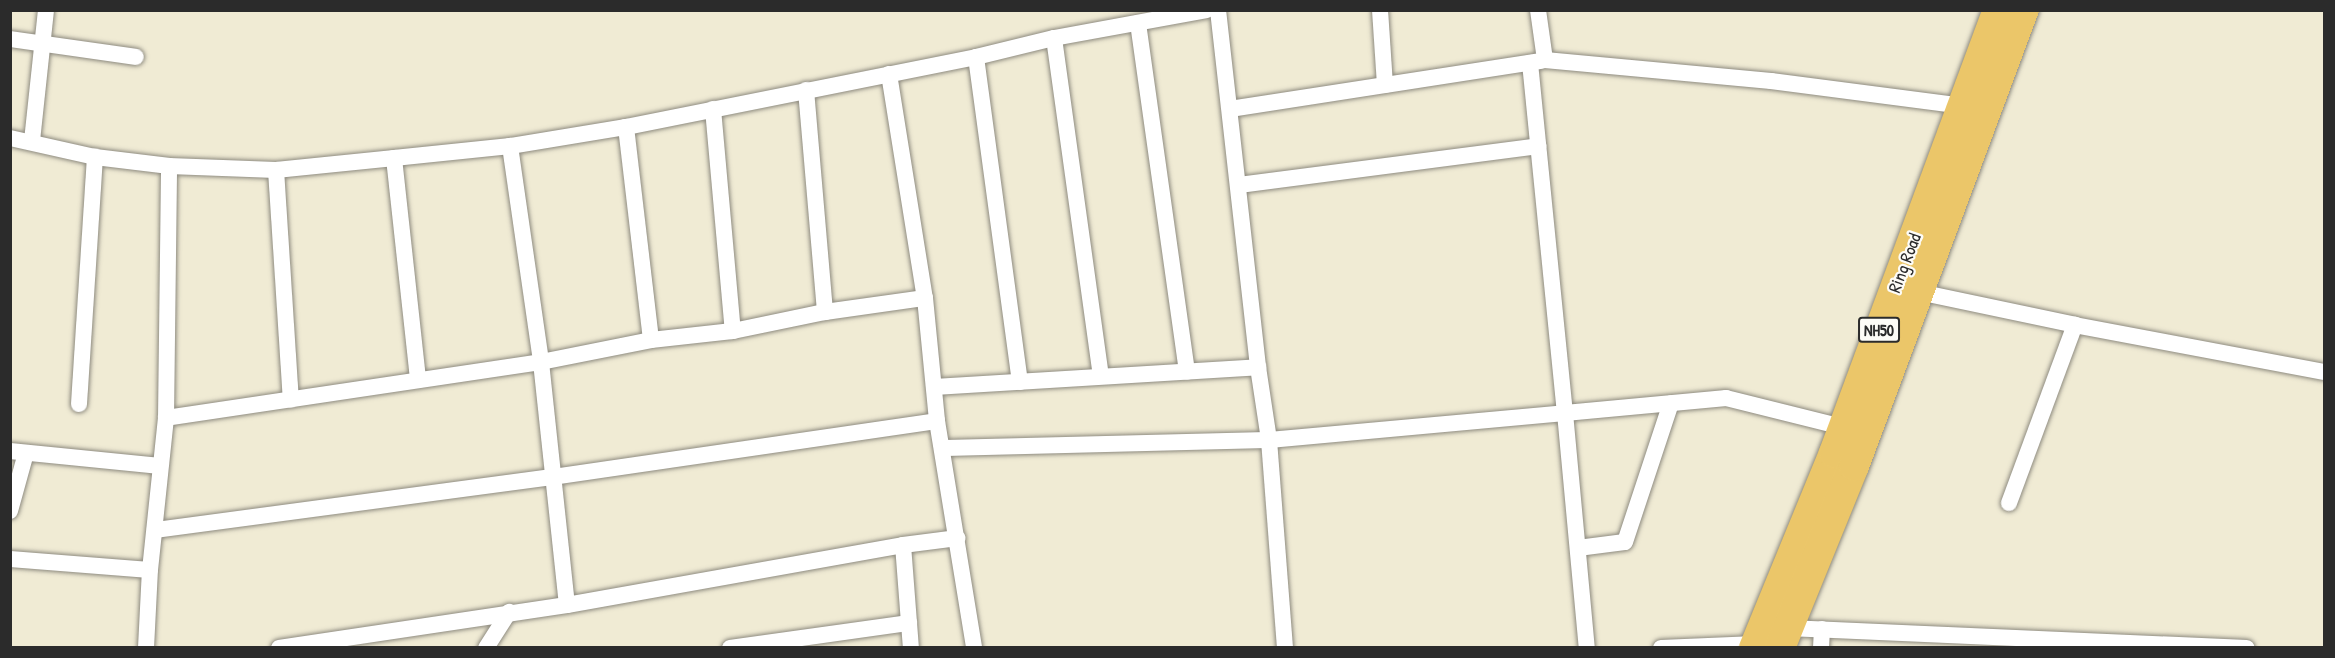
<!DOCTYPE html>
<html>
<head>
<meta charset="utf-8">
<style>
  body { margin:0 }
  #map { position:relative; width:2335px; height:658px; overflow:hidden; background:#f0ebd4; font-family:"Patrick Hand",sans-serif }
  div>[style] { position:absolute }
  .roads { filter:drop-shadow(0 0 2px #8e8b80) drop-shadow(0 0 2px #8e8b80) }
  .street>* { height:16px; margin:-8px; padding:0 8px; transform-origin:8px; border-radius:8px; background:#fff }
  .highway>* { height:30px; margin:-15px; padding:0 15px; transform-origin:15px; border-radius:15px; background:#ebc669 }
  span { translate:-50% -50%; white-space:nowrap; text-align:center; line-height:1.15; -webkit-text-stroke:4.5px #fdfcf7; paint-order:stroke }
  .shield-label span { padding:2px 4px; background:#fdfcf7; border:2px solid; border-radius:4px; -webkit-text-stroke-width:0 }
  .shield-label { font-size:16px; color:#2b2b2b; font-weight:700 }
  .street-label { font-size:18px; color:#2b2b2b }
  .frame { position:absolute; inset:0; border:12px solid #2b2b2b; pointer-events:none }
</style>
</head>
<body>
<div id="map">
  <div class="roads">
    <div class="street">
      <i style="left:1218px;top:10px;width:359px;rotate:83.6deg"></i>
      <i style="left:1258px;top:367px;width:74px;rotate:81.4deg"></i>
      <i style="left:1269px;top:440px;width:209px;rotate:85.6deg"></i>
      <i style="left:1380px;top:10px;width:75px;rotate:86.2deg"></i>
      <i style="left:1538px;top:10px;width:50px;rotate:82deg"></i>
      <i style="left:1545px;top:60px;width:227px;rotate:5.3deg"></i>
      <i style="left:1771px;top:81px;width:194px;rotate:7.4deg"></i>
      <i style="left:1138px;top:23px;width:352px;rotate:82deg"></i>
      <i style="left:1054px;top:38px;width:341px;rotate:82.1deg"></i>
      <i style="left:10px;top:39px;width:127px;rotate:8.1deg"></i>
      <i style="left:976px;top:57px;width:328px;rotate:82.3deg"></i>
      <i style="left:1530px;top:63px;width:352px;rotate:84.3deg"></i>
      <i style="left:1565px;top:413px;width:162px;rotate:-5.3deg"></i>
      <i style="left:1726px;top:398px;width:120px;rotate:14deg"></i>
      <i style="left:889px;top:74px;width:227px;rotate:80.9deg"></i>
      <i style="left:925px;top:298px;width:124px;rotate:84.4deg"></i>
      <i style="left:937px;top:421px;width:230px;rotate:80.7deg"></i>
      <i style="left:806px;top:90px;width:223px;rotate:85.1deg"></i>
      <i style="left:713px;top:109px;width:223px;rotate:84.9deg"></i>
      <i style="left:1230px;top:109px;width:315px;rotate:-8.8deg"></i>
      <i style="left:626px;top:127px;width:214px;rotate:83.3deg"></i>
      <i style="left:10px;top:138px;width:87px;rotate:12.6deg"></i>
      <i style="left:95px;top:157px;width:75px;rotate:6.9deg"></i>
      <i style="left:169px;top:166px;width:107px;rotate:2.1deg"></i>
      <i style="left:276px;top:170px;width:119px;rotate:-5.8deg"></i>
      <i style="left:394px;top:158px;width:117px;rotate:-5.9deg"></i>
      <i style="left:510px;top:146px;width:118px;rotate:-9.3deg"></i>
      <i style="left:626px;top:127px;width:357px;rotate:-11.3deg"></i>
      <i style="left:976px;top:57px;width:80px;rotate:-13.7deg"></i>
      <i style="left:1054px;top:38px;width:155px;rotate:-10.4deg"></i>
      <i style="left:32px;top:141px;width:132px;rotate:-83.9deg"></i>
      <i style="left:510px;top:146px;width:218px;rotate:81.8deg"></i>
      <i style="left:541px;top:362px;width:244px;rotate:83.9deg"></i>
      <i style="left:394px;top:158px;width:223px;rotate:83.8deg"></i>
      <i style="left:276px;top:170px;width:230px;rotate:86.3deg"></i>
      <i style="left:1239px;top:185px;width:302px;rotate:-7.4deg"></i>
      <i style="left:1919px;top:292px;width:159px;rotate:11.9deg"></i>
      <i style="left:2075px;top:325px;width:253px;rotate:10.7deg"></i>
      <i style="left:934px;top:387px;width:325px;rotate:-3.5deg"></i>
      <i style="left:79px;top:404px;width:248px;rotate:-86.3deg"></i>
      <i style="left:166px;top:418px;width:379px;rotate:-8.5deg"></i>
      <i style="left:541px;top:362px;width:112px;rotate:-11.3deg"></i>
      <i style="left:651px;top:340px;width:82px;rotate:-6.3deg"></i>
      <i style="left:733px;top:331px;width:94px;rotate:-11.7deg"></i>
      <i style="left:825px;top:312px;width:101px;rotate:-8deg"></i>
      <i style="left:943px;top:448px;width:326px;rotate:-1.4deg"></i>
      <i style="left:1269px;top:440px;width:297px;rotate:-5.2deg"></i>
      <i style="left:1565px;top:413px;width:236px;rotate:84.7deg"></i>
      <i style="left:10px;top:451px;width:151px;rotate:5.7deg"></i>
      <i style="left:2009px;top:503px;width:190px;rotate:-69.7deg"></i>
      <i style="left:10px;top:511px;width:60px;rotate:-74.6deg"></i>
      <i style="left:155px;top:530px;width:402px;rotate:-7.6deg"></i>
      <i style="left:553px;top:477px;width:388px;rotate:-8.3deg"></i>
      <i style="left:903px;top:545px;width:103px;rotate:85.6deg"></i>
      <i style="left:1578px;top:548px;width:47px;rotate:-7.3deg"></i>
      <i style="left:1625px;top:542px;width:146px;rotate:-71.7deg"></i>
      <i style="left:10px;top:559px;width:140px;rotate:4.5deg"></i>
      <i style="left:1788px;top:628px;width:459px;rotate:2.5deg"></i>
      <i style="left:146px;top:648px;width:78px;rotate:-87.1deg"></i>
      <i style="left:150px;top:570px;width:153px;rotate:-84deg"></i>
      <i style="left:166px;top:418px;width:252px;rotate:-89.3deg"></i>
      <i style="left:279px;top:648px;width:291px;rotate:-8.5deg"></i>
      <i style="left:567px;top:605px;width:341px;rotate:-10.1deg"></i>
      <i style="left:903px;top:545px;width:55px;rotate:-7.3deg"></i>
      <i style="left:486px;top:648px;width:43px;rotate:-57.4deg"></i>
      <i style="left:730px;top:648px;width:181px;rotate:-8deg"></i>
      <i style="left:1661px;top:648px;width:95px;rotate:-2.4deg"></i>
      <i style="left:1821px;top:648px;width:19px;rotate:-87deg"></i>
    </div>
    <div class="highway">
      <i style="left:1754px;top:648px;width:211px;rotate:-67.7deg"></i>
      <i style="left:1834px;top:453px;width:472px;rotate:-69.7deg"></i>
      <i style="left:1780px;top:648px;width:196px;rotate:-67.9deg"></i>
      <i style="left:1854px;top:466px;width:487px;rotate:-69.6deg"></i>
    </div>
  </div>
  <div class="shield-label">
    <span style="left:1879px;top:330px">NH50</span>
  </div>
  <div class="street-label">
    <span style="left:1905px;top:263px;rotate:-69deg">Ring Road</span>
  </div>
  <div class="frame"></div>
</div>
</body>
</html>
